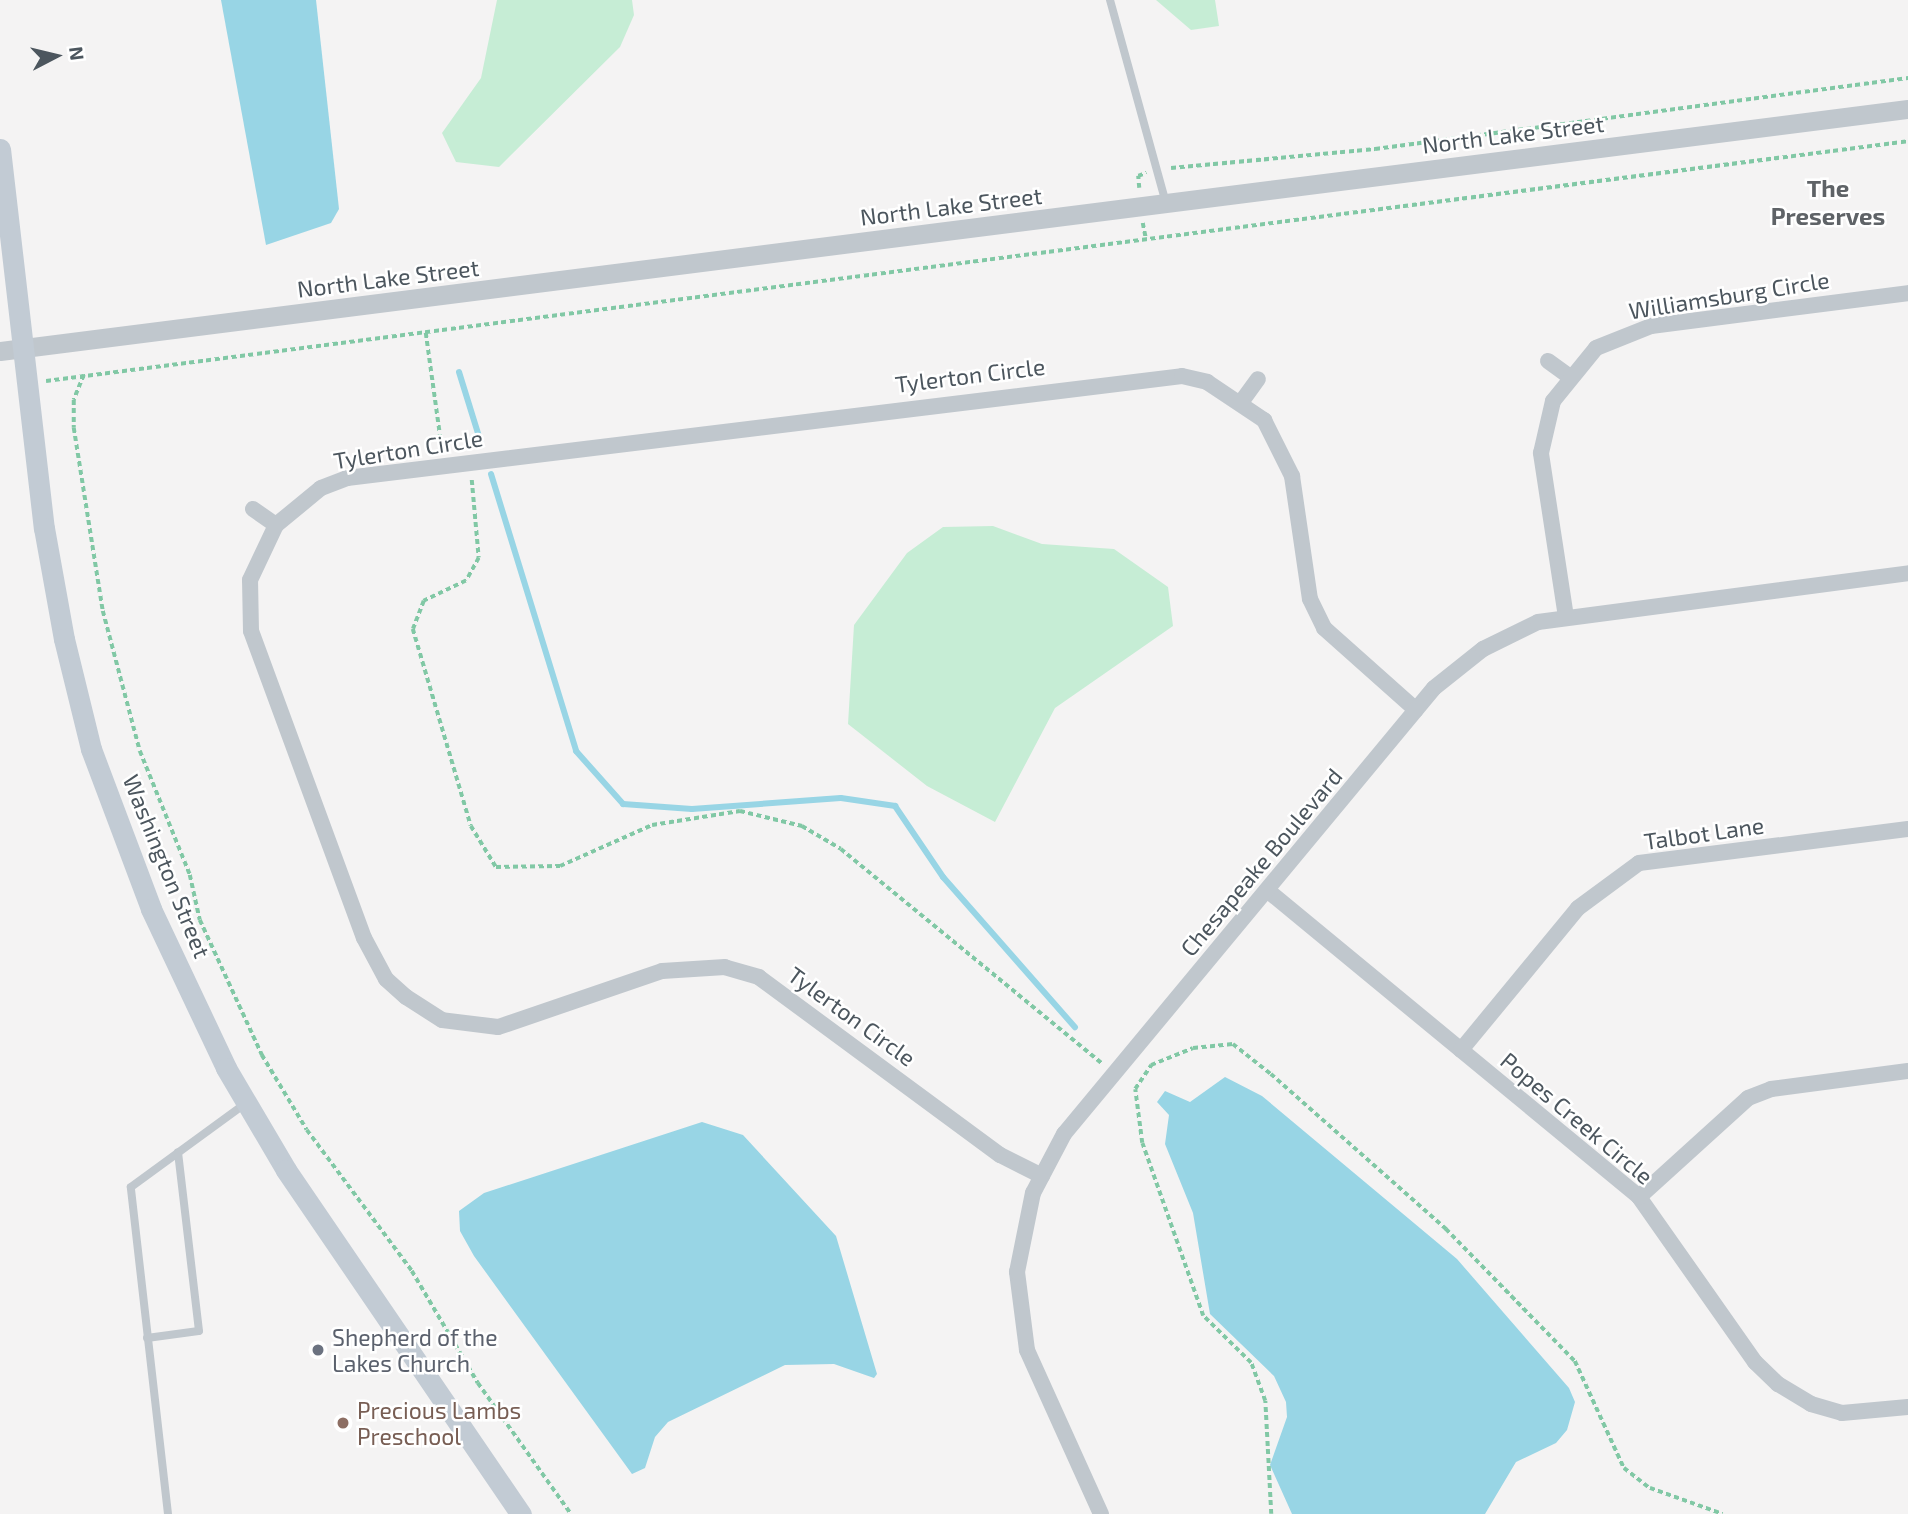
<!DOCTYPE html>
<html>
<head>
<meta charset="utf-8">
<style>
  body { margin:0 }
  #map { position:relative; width:1908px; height:1514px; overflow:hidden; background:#f4f3f3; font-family:"Exo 2",sans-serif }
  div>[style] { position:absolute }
  .green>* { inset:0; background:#c6edd5 }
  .water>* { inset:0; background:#98d5e5 }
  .stream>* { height:6px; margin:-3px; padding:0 3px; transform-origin:3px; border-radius:3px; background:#98d5e5 }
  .path>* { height:3.5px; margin-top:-1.75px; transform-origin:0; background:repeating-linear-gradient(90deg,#81c8a5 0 5px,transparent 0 8.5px) }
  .service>* { height:8px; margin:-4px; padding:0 4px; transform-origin:4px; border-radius:4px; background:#c0c7cd }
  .minor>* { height:16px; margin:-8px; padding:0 8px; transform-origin:8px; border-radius:8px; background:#c0c7cd }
  .tertiary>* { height:19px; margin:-9.5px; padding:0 9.5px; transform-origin:9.5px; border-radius:9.5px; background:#c0c7cd }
  .secondary>* { height:21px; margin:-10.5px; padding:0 10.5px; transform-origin:10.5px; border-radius:10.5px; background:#c2cbd4 }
  .dots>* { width:19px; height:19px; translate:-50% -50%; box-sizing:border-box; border:4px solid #fff; border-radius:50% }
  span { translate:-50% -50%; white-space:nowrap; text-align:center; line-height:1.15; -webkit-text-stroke:5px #fff; paint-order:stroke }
  .street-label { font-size:23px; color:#4c565e }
  .worship-label { font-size:23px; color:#5b616d }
  .left { translate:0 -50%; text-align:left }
  .education-label { font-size:23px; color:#785e54 }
  .neighbourhood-label { font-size:24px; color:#5f6367; font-weight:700 }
  .north { position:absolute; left:21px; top:21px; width:70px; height:70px; -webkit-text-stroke:5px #fff; paint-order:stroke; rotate:83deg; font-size:19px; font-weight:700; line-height:28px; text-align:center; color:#4c565e }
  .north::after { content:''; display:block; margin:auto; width:24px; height:32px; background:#4c565e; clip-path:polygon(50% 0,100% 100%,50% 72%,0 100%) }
</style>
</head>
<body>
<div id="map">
  <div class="green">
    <i style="clip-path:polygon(497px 0,632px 0,634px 15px,620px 47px,499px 167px,456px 162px,442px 133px,481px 78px)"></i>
    <i style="clip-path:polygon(1156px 0,1215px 0,1219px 26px,1191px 30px)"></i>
    <i style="clip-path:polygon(993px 526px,1042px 544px,1114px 549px,1168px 587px,1173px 626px,1055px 708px,995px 822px,927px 786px,848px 724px,854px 625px,907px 553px,943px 527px)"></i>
  </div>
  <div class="water">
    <i style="clip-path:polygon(221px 0,316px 0,339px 209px,331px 223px,266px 245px)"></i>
    <i style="clip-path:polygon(1225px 1077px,1262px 1096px,1457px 1259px,1569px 1388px,1575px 1402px,1567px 1430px,1556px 1443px,1516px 1462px,1485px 1514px,1292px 1514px,1270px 1465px,1287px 1417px,1286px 1402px,1274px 1376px,1210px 1314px,1193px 1213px,1165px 1144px,1169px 1115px,1157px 1102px,1165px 1091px,1190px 1102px)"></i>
    <i style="clip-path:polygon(702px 1122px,743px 1135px,836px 1236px,877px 1374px,874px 1378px,834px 1364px,785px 1365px,668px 1422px,655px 1437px,645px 1468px,632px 1474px,474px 1256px,460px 1231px,459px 1211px,484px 1193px)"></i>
  </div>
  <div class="stream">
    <i style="left:459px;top:372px;width:74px;rotate:72.8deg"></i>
    <i style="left:491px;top:474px;width:290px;rotate:72.9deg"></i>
    <i style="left:576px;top:751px;width:71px;rotate:48.4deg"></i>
    <i style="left:623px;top:804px;width:69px;rotate:4.1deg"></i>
    <i style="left:692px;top:809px;width:149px;rotate:-4.2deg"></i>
    <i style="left:841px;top:798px;width:55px;rotate:8.4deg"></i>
    <i style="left:895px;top:806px;width:86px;rotate:55.9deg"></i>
    <i style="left:943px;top:877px;width:200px;rotate:48.7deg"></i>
  </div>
  <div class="path">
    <i style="left:1171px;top:168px;width:205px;rotate:-5.3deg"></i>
    <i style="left:1375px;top:149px;width:538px;rotate:-7.59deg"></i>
    <i style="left:1139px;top:188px;width:12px;rotate:-95deg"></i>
    <i style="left:1138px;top:176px;width:9px;rotate:-21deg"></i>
    <i style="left:1143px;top:223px;width:16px;rotate:79deg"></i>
    <i style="left:426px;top:333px;width:117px;rotate:82.1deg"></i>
    <i style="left:84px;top:375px;width:27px;rotate:112deg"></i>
    <i style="left:74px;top:400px;width:28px;rotate:90deg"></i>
    <i style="left:74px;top:428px;width:185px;rotate:81deg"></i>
    <i style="left:103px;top:611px;width:145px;rotate:75.2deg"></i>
    <i style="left:140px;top:751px;width:134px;rotate:68deg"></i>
    <i style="left:190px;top:875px;width:46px;rotate:77.5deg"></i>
    <i style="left:200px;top:920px;width:149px;rotate:65.3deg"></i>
    <i style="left:262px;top:1055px;width:87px;rotate:59deg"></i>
    <i style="left:307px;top:1130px;width:176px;rotate:53.3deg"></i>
    <i style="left:412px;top:1271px;width:130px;rotate:59.5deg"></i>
    <i style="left:478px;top:1383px;width:161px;rotate:54.6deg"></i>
    <i style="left:46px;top:381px;width:1877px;rotate:-7.34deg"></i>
    <i style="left:472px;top:480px;width:78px;rotate:84.9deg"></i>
    <i style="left:479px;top:558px;width:26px;rotate:119deg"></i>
    <i style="left:466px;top:581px;width:47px;rotate:154.5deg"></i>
    <i style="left:424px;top:601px;width:30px;rotate:111deg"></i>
    <i style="left:413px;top:629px;width:205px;rotate:73.6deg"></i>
    <i style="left:471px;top:826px;width:48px;rotate:58.6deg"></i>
    <i style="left:496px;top:867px;width:64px;rotate:-0.9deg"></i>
    <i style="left:560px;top:866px;width:101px;rotate:-24deg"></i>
    <i style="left:652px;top:825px;width:89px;rotate:-9deg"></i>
    <i style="left:740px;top:811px;width:64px;rotate:13.6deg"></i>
    <i style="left:802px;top:826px;width:45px;rotate:30.5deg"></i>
    <i style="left:841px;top:849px;width:339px;rotate:39.4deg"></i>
    <i style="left:1271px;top:1514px;width:113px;rotate:-93deg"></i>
    <i style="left:1265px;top:1401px;width:40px;rotate:-110.2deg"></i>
    <i style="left:1251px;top:1363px;width:67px;rotate:-135.6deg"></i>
    <i style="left:1203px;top:1316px;width:183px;rotate:-109.4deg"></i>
    <i style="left:1142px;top:1143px;width:54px;rotate:-97.4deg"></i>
    <i style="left:1135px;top:1089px;width:29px;rotate:-56deg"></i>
    <i style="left:1151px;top:1065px;width:45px;rotate:-22deg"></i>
    <i style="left:1193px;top:1048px;width:40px;rotate:-5.7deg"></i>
    <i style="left:1233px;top:1044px;width:48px;rotate:38.3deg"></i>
    <i style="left:1271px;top:1074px;width:234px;rotate:41.5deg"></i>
    <i style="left:1446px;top:1229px;width:185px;rotate:45.7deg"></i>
    <i style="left:1575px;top:1361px;width:118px;rotate:65.4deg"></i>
    <i style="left:1624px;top:1468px;width:33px;rotate:38deg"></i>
    <i style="left:1650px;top:1488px;width:77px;rotate:19.6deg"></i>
  </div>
  <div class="service">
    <i style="left:1110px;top:0;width:211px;rotate:74.6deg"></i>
    <i style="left:147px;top:1338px;width:52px;rotate:-7.7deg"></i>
    <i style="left:199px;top:1331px;width:180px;rotate:-96.7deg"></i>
    <i style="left:168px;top:1514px;width:329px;rotate:-96.5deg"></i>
    <i style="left:131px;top:1187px;width:142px;rotate:-36.1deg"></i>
  </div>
  <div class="minor">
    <i style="left:1548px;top:361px;width:26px;rotate:36deg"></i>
    <i style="left:1242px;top:401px;width:27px;rotate:-54deg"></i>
    <i style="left:253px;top:509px;width:28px;rotate:35deg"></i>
    <i style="left:1566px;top:617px;width:166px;rotate:-98.7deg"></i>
    <i style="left:1541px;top:453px;width:53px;rotate:-77deg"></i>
    <i style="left:1553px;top:401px;width:68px;rotate:-50.9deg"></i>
    <i style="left:1596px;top:348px;width:59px;rotate:-21.8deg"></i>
    <i style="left:1651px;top:326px;width:259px;rotate:-7.3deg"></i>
    <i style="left:1267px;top:890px;width:482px;rotate:39.5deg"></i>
    <i style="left:1639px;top:1197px;width:202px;rotate:54.9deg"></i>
    <i style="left:1755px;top:1362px;width:32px;rotate:44deg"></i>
    <i style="left:1778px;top:1384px;width:39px;rotate:31deg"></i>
    <i style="left:1811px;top:1404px;width:32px;rotate:16deg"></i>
    <i style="left:1842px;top:1413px;width:66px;rotate:-5.2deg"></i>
    <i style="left:1461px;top:1050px;width:184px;rotate:-50.5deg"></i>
    <i style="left:1578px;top:908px;width:76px;rotate:-36.4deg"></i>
    <i style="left:1639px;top:863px;width:271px;rotate:-7.2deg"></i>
    <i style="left:1042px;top:1176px;width:47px;rotate:-153.4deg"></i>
    <i style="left:1000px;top:1155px;width:300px;rotate:-143.6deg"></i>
    <i style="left:759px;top:977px;width:35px;rotate:-164deg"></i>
    <i style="left:725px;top:967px;width:63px;rotate:176.4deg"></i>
    <i style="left:662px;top:971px;width:173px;rotate:161.1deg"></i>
    <i style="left:498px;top:1027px;width:56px;rotate:-172.9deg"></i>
    <i style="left:442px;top:1020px;width:43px;rotate:-147.4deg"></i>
    <i style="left:406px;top:997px;width:27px;rotate:-138deg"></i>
    <i style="left:386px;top:979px;width:47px;rotate:-118.2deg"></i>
    <i style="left:364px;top:938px;width:327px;rotate:-110.2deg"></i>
    <i style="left:251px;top:631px;width:51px;rotate:-91.1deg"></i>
    <i style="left:250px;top:580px;width:61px;rotate:-64.7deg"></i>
    <i style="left:276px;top:525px;width:58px;rotate:-39.4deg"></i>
    <i style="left:321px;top:488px;width:28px;rotate:-21deg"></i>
    <i style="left:347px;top:478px;width:841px;rotate:-6.96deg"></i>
    <i style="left:1182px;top:376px;width:26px;rotate:13deg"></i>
    <i style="left:1207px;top:382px;width:69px;rotate:33.7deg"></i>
    <i style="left:1264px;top:420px;width:63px;rotate:63.4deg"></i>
    <i style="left:1292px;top:476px;width:124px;rotate:81.7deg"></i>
    <i style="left:1310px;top:599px;width:32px;rotate:64deg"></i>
    <i style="left:1324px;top:628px;width:123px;rotate:41.7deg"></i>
    <i style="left:1639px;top:1197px;width:147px;rotate:-42.2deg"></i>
    <i style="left:1748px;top:1098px;width:25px;rotate:-21deg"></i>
    <i style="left:1771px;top:1089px;width:138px;rotate:-7.5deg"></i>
    <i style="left:1101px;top:1514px;width:180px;rotate:-114.3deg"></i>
    <i style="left:1027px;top:1350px;width:79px;rotate:-97.3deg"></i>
    <i style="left:1017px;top:1272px;width:81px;rotate:-78.6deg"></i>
    <i style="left:1033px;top:1193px;width:67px;rotate:-62.3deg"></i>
    <i style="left:1064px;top:1134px;width:579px;rotate:-50.32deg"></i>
    <i style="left:1434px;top:688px;width:63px;rotate:-38.5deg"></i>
    <i style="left:1483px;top:649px;width:61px;rotate:-26.1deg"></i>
    <i style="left:1538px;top:622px;width:373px;rotate:-7.5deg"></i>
  </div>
  <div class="tertiary">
    <i style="left:0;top:351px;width:1923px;rotate:-7.23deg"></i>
  </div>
  <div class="secondary">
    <i style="left:0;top:149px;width:382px;rotate:83.4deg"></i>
    <i style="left:44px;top:528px;width:113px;rotate:79.8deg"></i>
    <i style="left:64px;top:639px;width:113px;rotate:76.2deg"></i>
    <i style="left:91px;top:749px;width:171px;rotate:69.4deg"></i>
    <i style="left:151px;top:909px;width:176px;rotate:64.7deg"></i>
    <i style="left:226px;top:1068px;width:118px;rotate:59.5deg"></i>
    <i style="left:286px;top:1170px;width:417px;rotate:55.7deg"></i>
  </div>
  <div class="dots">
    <i style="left:318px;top:1350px;background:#6b7280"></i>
    <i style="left:343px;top:1423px;background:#8d6e63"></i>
  </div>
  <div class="street-label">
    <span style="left:1513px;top:134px;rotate:-7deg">North Lake Street</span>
    <span style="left:951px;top:206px;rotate:-7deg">North Lake Street</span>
    <span style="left:388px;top:278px;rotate:-7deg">North Lake Street</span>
    <span style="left:1729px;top:295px;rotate:-9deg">Williamsburg Circle</span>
    <span style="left:970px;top:375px;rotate:-7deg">Tylerton Circle</span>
    <span style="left:408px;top:449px;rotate:-9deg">Tylerton Circle</span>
    <span style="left:1704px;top:833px;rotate:-8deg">Talbot Lane</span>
    <span style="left:1261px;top:862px;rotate:-50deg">Chesapeake Boulevard</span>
    <span style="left:167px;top:866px;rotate:68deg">Washington Street</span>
    <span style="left:852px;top:1016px;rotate:36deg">Tylerton Circle</span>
    <span style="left:1577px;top:1118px;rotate:40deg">Popes Creek Circle</span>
  </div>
  <div class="worship-label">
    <span class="left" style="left:332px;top:1350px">Shepherd of the<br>Lakes Church</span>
  </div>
  <div class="education-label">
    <span class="left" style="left:357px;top:1423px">Precious Lambs<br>Preschool</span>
  </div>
  <div class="neighbourhood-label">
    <span style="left:1828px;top:202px">The<br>Preserves</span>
  </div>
  <div class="north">N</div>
</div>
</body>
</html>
